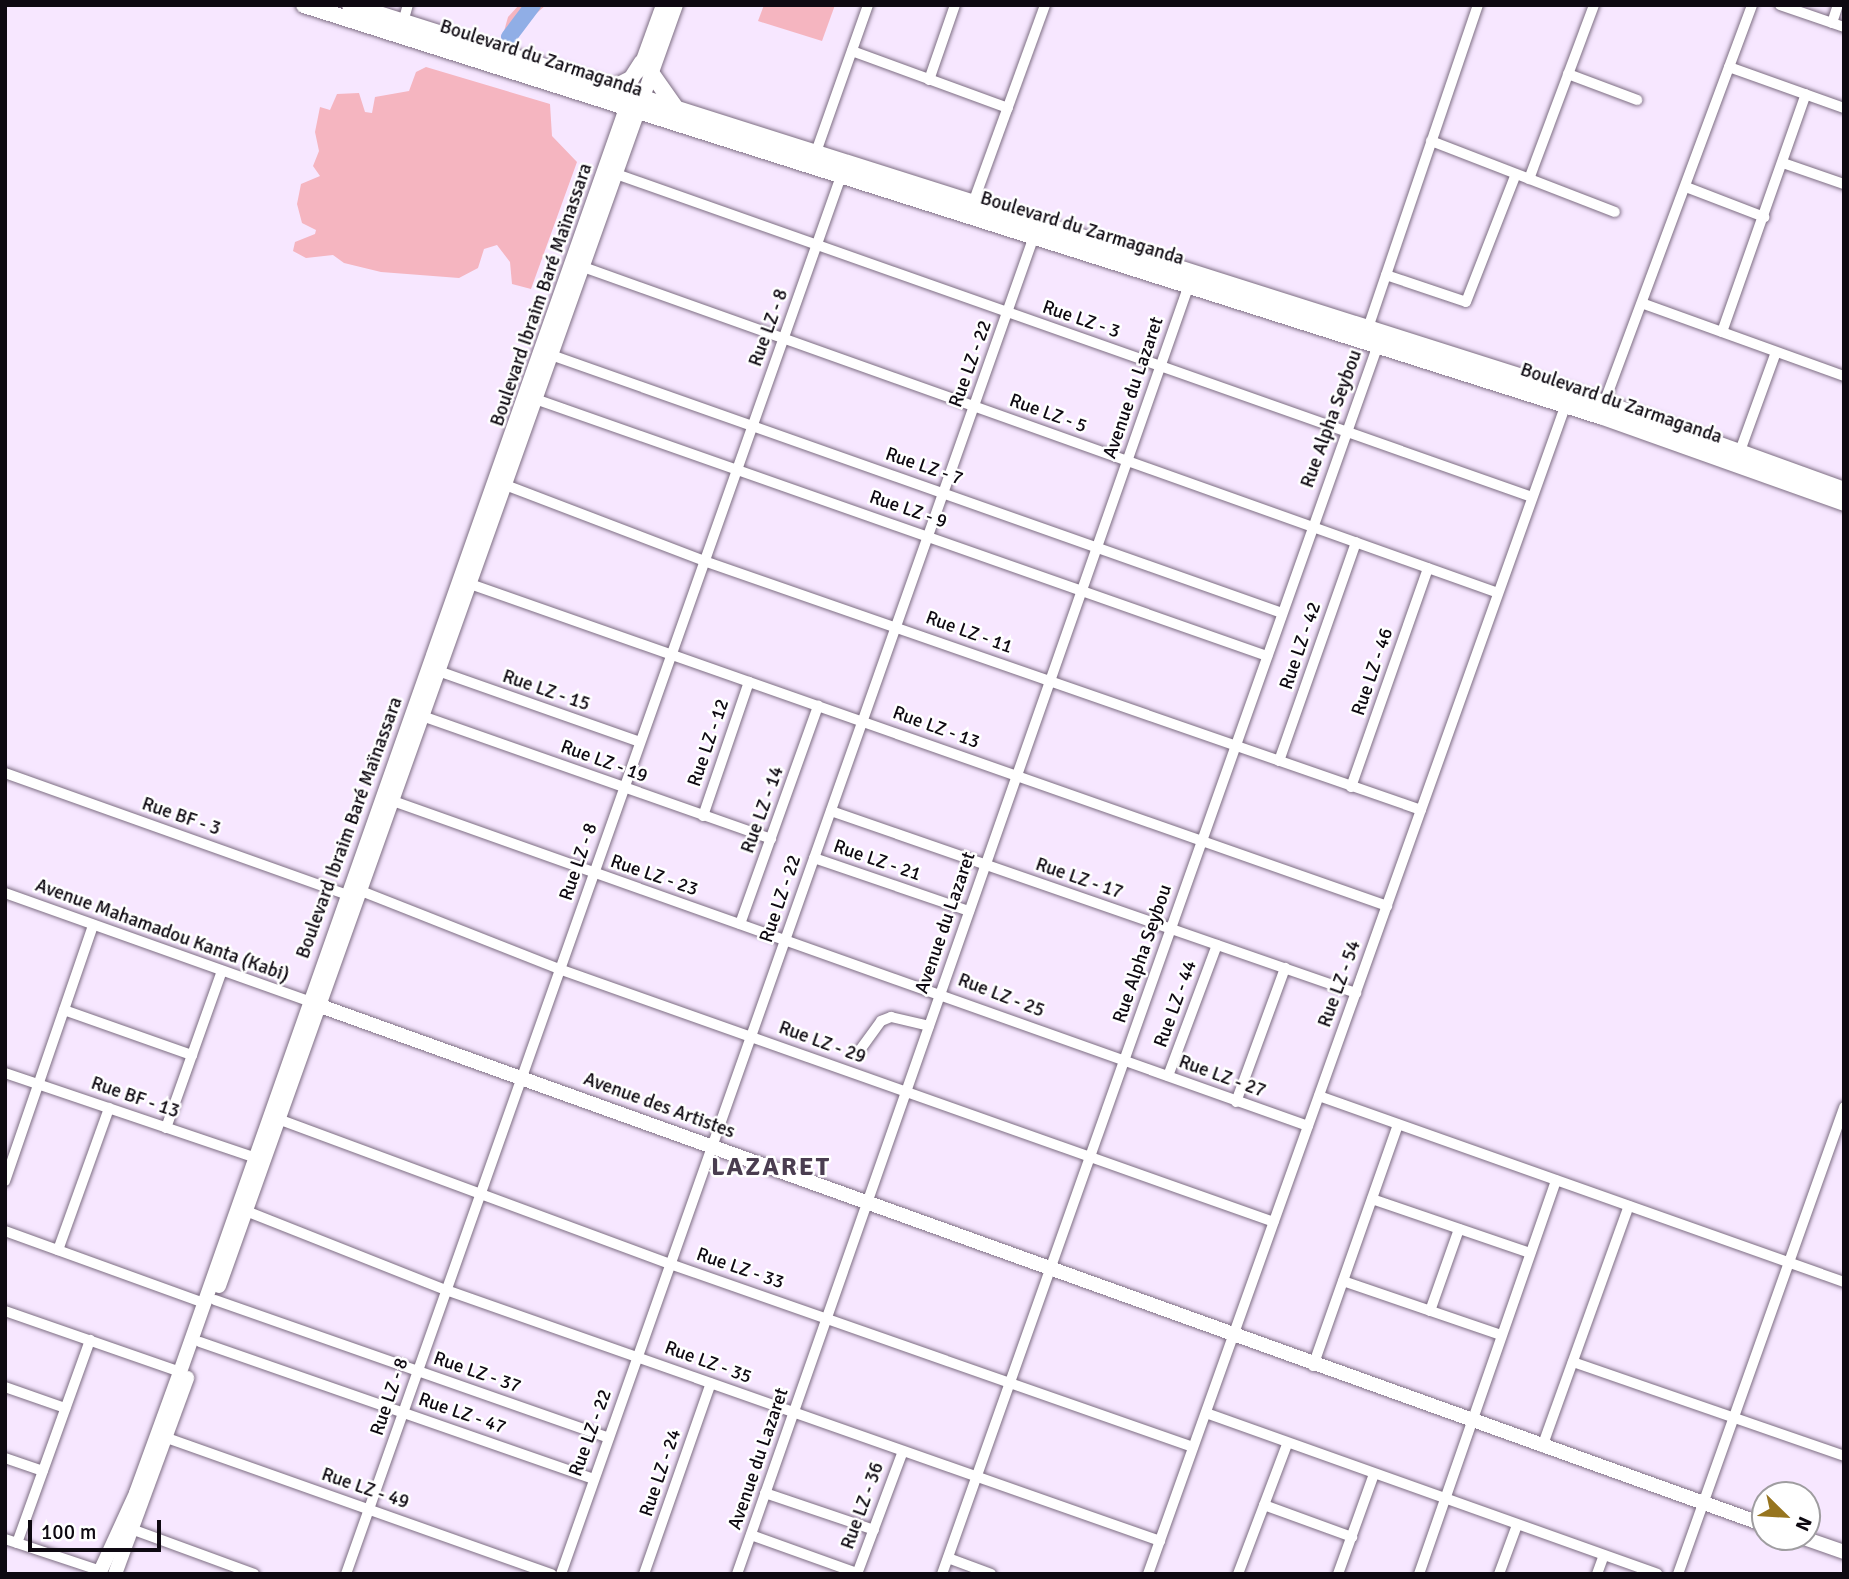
<!DOCTYPE html>
<html>
<head>
<meta charset="utf-8">
<style>
  body { margin:0 }
  #map { position:relative; width:1849px; height:1579px; overflow:hidden; background:#f7e7ff; font-family:Signika,sans-serif }
  div>[style] { position:absolute }
  .green>* { inset:0; background:#f5b5c0 }
  .river>* { height:16px; margin:-8px; padding:0 8px; transform-origin:8px; border-radius:8px; background:#90aee6 }
  .roads { filter:drop-shadow(0 0 2px #7d6e83) drop-shadow(0 0 2px #7d6e83) }
  .street>* { height:10px; margin:-5px; padding:0 5px; transform-origin:5px; border-radius:5px; background:#fff }
  .secondary>* { height:14px; margin:-7px; padding:0 7px; transform-origin:7px; border-radius:7px; background:#fff }
  .primary>* { height:16px; margin:-8px; padding:0 8px; transform-origin:8px; border-radius:8px; background:#fff }
  span { translate:-50% -50%; white-space:nowrap; text-align:center; line-height:1.15; -webkit-text-stroke:5px #fff; paint-order:stroke }
  .street-label { font-size:19px; color:#0e0911 }
  .district-label { font-size:26px; color:#4a3d50; font-weight:700; letter-spacing:2px }
  .frame { position:absolute; inset:0; border:7px solid #0e0911; pointer-events:none }
  .north { position:absolute; left:1751px; top:1481px; width:70px; height:70px; box-sizing:border-box; background:#fff; border:2px solid #9f9da0; border-radius:50%; rotate:114deg; font-size:19px; font-weight:700; line-height:28px; text-align:center; color:#0e0911 }
  .north::after { content:''; display:block; margin:auto; width:24px; height:32px; background:#97751f; clip-path:polygon(50% 0,100% 100%,50% 72%,0 100%) }
  .scale { position:absolute; left:28px; top:1520px; width:133px; height:32px; box-sizing:border-box; border:4px solid #0e0911; border-top:0; padding-left:9px; font-size:21px; line-height:24px; white-space:nowrap; color:#0e0911; -webkit-text-stroke:5px #fff; paint-order:stroke }
</style>
</head>
<body>
<div id="map">
  <div class="green">
    <i style="clip-path:polygon(519px 5px,546px 5px,509px 37px,503px 35px,508px 17px)"></i>
    <i style="clip-path:polygon(764px 5px,835px 5px,822px 41px,758px 21px)"></i>
    <i style="clip-path:polygon(426px 67px,550px 104px,552px 136px,577px 162px,531px 289px,512px 284px,510px 262px,497px 245px,484px 249px,478px 268px,459px 278px,381px 272px,344px 263px,333px 255px,306px 258px,293px 251px,295px 242px,315px 234px,316px 230px,302px 223px,297px 204px,301px 184px,320px 176px,313px 166px,319px 151px,315px 132px,320px 107px,330px 110px,337px 94px,359px 93px,365px 112px,372px 113px,375px 97px,409px 91px,416px 72px)"></i>
  </div>
  <div class="river">
    <i style="left:509px;top:37px;width:40px;rotate:-53deg"></i>
  </div>
  <div class="roads">
    <div class="street">
      <i style="left:1780px;top:5px;width:68px;rotate:19deg"></i>
      <i style="left:403px;top:22px;width:18px;rotate:-74deg"></i>
      <i style="left:1832px;top:23px;width:19px;rotate:-72deg"></i>
      <i style="left:852px;top:51px;width:166px;rotate:20.1deg"></i>
      <i style="left:1729px;top:67px;width:122px;rotate:19.6deg"></i>
      <i style="left:1568px;top:74px;width:74px;rotate:20.6deg"></i>
      <i style="left:929px;top:80px;width:79px;rotate:-70.9deg"></i>
      <i style="left:1431px;top:141px;width:197px;rotate:21.1deg"></i>
      <i style="left:816px;top:152px;width:156px;rotate:-70.5deg"></i>
      <i style="left:1783px;top:163px;width:65px;rotate:19deg"></i>
      <i style="left:619px;top:175px;width:968px;rotate:19.43deg"></i>
      <i style="left:1529px;top:179px;width:186px;rotate:-69.5deg"></i>
      <i style="left:1686px;top:187px;width:84px;rotate:21deg"></i>
      <i style="left:973px;top:203px;width:211px;rotate:-70deg"></i>
      <i style="left:586px;top:268px;width:968px;rotate:19.61deg"></i>
      <i style="left:1386px;top:275px;width:84px;rotate:18.6deg"></i>
      <i style="left:1466px;top:302px;width:137px;rotate:-68.7deg"></i>
      <i style="left:1644px;top:304px;width:213px;rotate:19.8deg"></i>
      <i style="left:1368px;top:328px;width:341px;rotate:-71.2deg"></i>
      <i style="left:1722px;top:332px;width:252px;rotate:-70.6deg"></i>
      <i style="left:554px;top:356px;width:772px;rotate:19.44deg"></i>
      <i style="left:538px;top:400px;width:773px;rotate:19.35deg"></i>
      <i style="left:1603px;top:406px;width:428px;rotate:-69.6deg"></i>
      <i style="left:1740px;top:451px;width:105px;rotate:-70deg"></i>
      <i style="left:508px;top:486px;width:210px;rotate:20.9deg"></i>
      <i style="left:704px;top:561px;width:759px;rotate:19.15deg"></i>
      <i style="left:473px;top:585px;width:969px;rotate:19.35deg"></i>
      <i style="left:441px;top:672px;width:211px;rotate:19.4deg"></i>
      <i style="left:425px;top:717px;width:367px;rotate:19.4deg"></i>
      <i style="left:1279px;top:761px;width:232px;rotate:-70.6deg"></i>
      <i style="left:5px;top:773px;width:361px;rotate:19.6deg"></i>
      <i style="left:1351px;top:787px;width:232px;rotate:-70.6deg"></i>
      <i style="left:393px;top:801px;width:971px;rotate:19.55deg"></i>
      <i style="left:831px;top:811px;width:556px;rotate:19.12deg"></i>
      <i style="left:703px;top:816px;width:142px;rotate:-71.1deg"></i>
      <i style="left:814px;top:858px;width:164px;rotate:18.9deg"></i>
      <i style="left:361px;top:891px;width:213px;rotate:21.5deg"></i>
      <i style="left:559px;top:969px;width:758px;rotate:19.49deg"></i>
      <i style="left:5px;top:893px;width:322px;rotate:19.6deg"></i>
      <i style="left:740px;top:924px;width:232px;rotate:-70.3deg"></i>
      <i style="left:64px;top:1010px;width:136px;rotate:19.4deg"></i>
      <i style="left:860px;top:1050px;width:36px;rotate:-54deg"></i>
      <i style="left:881px;top:1021px;width:11px;rotate:-22deg"></i>
      <i style="left:891px;top:1017px;width:39px;rotate:13deg"></i>
      <i style="left:5px;top:1073px;width:262px;rotate:18.7deg"></i>
      <i style="left:1168px;top:1076px;width:140px;rotate:-69.5deg"></i>
      <i style="left:1319px;top:1096px;width:557px;rotate:19.51deg"></i>
      <i style="left:1236px;top:1102px;width:143px;rotate:-69.9deg"></i>
      <i style="left:278px;top:1119px;width:418px;rotate:20.3deg"></i>
      <i style="left:670px;top:1264px;width:554px;rotate:19.29deg"></i>
      <i style="left:166px;top:1128px;width:167px;rotate:-70.4deg"></i>
      <i style="left:5px;top:1181px;width:271px;rotate:-71deg"></i>
      <i style="left:1372px;top:1199px;width:167px;rotate:18.9deg"></i>
      <i style="left:246px;top:1211px;width:215px;rotate:21.6deg"></i>
      <i style="left:446px;top:1290px;width:757px;rotate:19.37deg"></i>
      <i style="left:5px;top:1231px;width:212px;rotate:19.9deg"></i>
      <i style="left:58px;top:1250px;width:151px;rotate:-70.2deg"></i>
      <i style="left:1343px;top:1281px;width:167px;rotate:18.9deg"></i>
      <i style="left:215px;top:1300px;width:417px;rotate:19.3deg"></i>
      <i style="left:5px;top:1311px;width:185px;rotate:19.2deg"></i>
      <i style="left:1430px;top:1311px;width:87px;rotate:-70.5deg"></i>
      <i style="left:200px;top:1342px;width:416px;rotate:19.2deg"></i>
      <i style="left:1573px;top:1362px;width:287px;rotate:19.1deg"></i>
      <i style="left:1313px;top:1366px;width:256px;rotate:-70.6deg"></i>
      <i style="left:5px;top:1387px;width:64px;rotate:19.3deg"></i>
      <i style="left:1206px;top:1413px;width:479px;rotate:19.6deg"></i>
      <i style="left:167px;top:1438px;width:408px;rotate:19.5deg"></i>
      <i style="left:1542px;top:1447px;width:256px;rotate:-70.2deg"></i>
      <i style="left:5px;top:1458px;width:40px;rotate:18.9deg"></i>
      <i style="left:765px;top:1493px;width:115px;rotate:18.7deg"></i>
      <i style="left:1264px;top:1505px;width:94px;rotate:20deg"></i>
      <i style="left:134px;top:1530px;width:128px;rotate:20.1deg"></i>
      <i style="left:751px;top:1535px;width:113px;rotate:19.7deg"></i>
      <i style="left:5px;top:1539px;width:101px;rotate:18.4deg"></i>
      <i style="left:17px;top:1543px;width:216px;rotate:-70.2deg"></i>
      <i style="left:948px;top:1558px;width:46px;rotate:20.4deg"></i>
      <i style="left:346px;top:1574px;width:1486px;rotate:-70.5deg"></i>
      <i style="left:561px;top:1574px;width:1419px;rotate:-70.53deg"></i>
      <i style="left:644px;top:1574px;width:202px;rotate:-70.7deg"></i>
      <i style="left:737px;top:1574px;width:1366px;rotate:-70.68deg"></i>
      <i style="left:857px;top:1574px;width:131px;rotate:-69.5deg"></i>
      <i style="left:942px;top:1574px;width:1304px;rotate:-70.47deg"></i>
      <i style="left:1148px;top:1574px;width:1239px;rotate:-70.34deg"></i>
      <i style="left:1238px;top:1574px;width:139px;rotate:-69.3deg"></i>
      <i style="left:1338px;top:1574px;width:106px;rotate:-70.2deg"></i>
      <i style="left:1419px;top:1574px;width:417px;rotate:-70.8deg"></i>
      <i style="left:1499px;top:1574px;width:52px;rotate:-69.8deg"></i>
      <i style="left:1597px;top:1574px;width:20px;rotate:-70deg"></i>
      <i style="left:1678px;top:1574px;width:496px;rotate:-70.4deg"></i>
    </div>
    <div class="secondary">
      <i style="left:639px;top:71px;width:70px;rotate:-70deg"></i>
      <i style="left:312px;top:1003px;width:1544px;rotate:19.76deg"></i>
      <i style="left:219px;top:1286px;width:1360px;rotate:-70.37deg"></i>
      <i style="left:1801px;top:1537px;width:46px;rotate:19.2deg"></i>
      <i style="left:99px;top:1574px;width:89px;rotate:-65.4deg"></i>
      <i style="left:136px;top:1493px;width:129px;rotate:-70deg"></i>
      <i style="left:180px;top:1372px;width:1352px;rotate:-70.56deg"></i>
      <i style="left:115px;top:1574px;width:209px;rotate:-69.8deg"></i>
    </div>
    <div class="primary">
      <i style="left:304px;top:5px;width:1360px;rotate:17.6deg"></i>
      <i style="left:1600px;top:416px;width:259px;rotate:19.6deg"></i>
      <i style="left:350px;top:5px;width:1316px;rotate:17.61deg"></i>
      <i style="left:1604px;top:403px;width:255px;rotate:19.9deg"></i>
      <i style="left:652px;top:74px;width:39px;rotate:55deg"></i>
      <i style="left:613px;top:88px;width:20px;rotate:-27deg"></i>
      <i style="left:631px;top:79px;width:20px;rotate:-57deg"></i>
    </div>
  </div>
  <div class="street-label">
    <span style="left:541px;top:59px;rotate:18deg">Boulevard du Zarmaganda</span>
    <span style="left:1082px;top:229px;rotate:17deg">Boulevard du Zarmaganda</span>
    <span style="left:542px;top:295px;rotate:-71deg">Boulevard Ibraim Baré Maïnassara</span>
    <span style="left:1081px;top:320px;rotate:19deg">Rue LZ - 3</span>
    <span style="left:769px;top:328px;rotate:-70deg">Rue LZ - 8</span>
    <span style="left:971px;top:364px;rotate:-70deg">Rue LZ - 22</span>
    <span style="left:1134px;top:388px;rotate:-71deg">Avenue du Lazaret</span>
    <span style="left:1621px;top:404px;rotate:19deg">Boulevard du Zarmaganda</span>
    <span style="left:1048px;top:414px;rotate:20deg">Rue LZ - 5</span>
    <span style="left:1332px;top:419px;rotate:-70deg">Rue Alpha Seybou</span>
    <span style="left:924px;top:467px;rotate:19deg">Rue LZ - 7</span>
    <span style="left:908px;top:510px;rotate:19deg">Rue LZ - 9</span>
    <span style="left:969px;top:633px;rotate:20deg">Rue LZ - 11</span>
    <span style="left:1301px;top:646px;rotate:-71deg">Rue LZ - 42</span>
    <span style="left:1373px;top:672px;rotate:-71deg">Rue LZ - 46</span>
    <span style="left:546px;top:691px;rotate:19deg">Rue LZ - 15</span>
    <span style="left:936px;top:728px;rotate:20deg">Rue LZ - 13</span>
    <span style="left:709px;top:743px;rotate:-71deg">Rue LZ - 12</span>
    <span style="left:604px;top:762px;rotate:20deg">Rue LZ - 19</span>
    <span style="left:763px;top:810px;rotate:-70deg">Rue LZ - 14</span>
    <span style="left:181px;top:817px;rotate:19deg">Rue BF - 3</span>
    <span style="left:350px;top:828px;rotate:-70deg">Boulevard Ibraim Baré Maïnassara</span>
    <span style="left:877px;top:861px;rotate:19deg">Rue LZ - 21</span>
    <span style="left:579px;top:862px;rotate:-71deg">Rue LZ - 8</span>
    <span style="left:654px;top:876px;rotate:19deg">Rue LZ - 23</span>
    <span style="left:1079px;top:879px;rotate:19deg">Rue LZ - 17</span>
    <span style="left:781px;top:899px;rotate:-71deg">Rue LZ - 22</span>
    <span style="left:946px;top:923px;rotate:-71deg">Avenue du Lazaret</span>
    <span style="left:162px;top:931px;rotate:20deg">Avenue Mahamadou Kanta (Kabi)</span>
    <span style="left:1143px;top:954px;rotate:-71deg">Rue Alpha Seybou</span>
    <span style="left:1340px;top:984px;rotate:-70deg">Rue LZ - 54</span>
    <span style="left:1001px;top:996px;rotate:21deg">Rue LZ - 25</span>
    <span style="left:1176px;top:1004px;rotate:-70deg">Rue LZ - 44</span>
    <span style="left:822px;top:1043px;rotate:20deg">Rue LZ - 29</span>
    <span style="left:1222px;top:1077px;rotate:20deg">Rue LZ - 27</span>
    <span style="left:135px;top:1098px;rotate:19deg">Rue BF - 13</span>
    <span style="left:659px;top:1106px;rotate:20deg">Avenue des Artistes</span>
    <span style="left:740px;top:1269px;rotate:19deg">Rue LZ - 33</span>
    <span style="left:708px;top:1363px;rotate:20deg">Rue LZ - 35</span>
    <span style="left:477px;top:1373px;rotate:19deg">Rue LZ - 37</span>
    <span style="left:390px;top:1397px;rotate:-71deg">Rue LZ - 8</span>
    <span style="left:462px;top:1414px;rotate:19deg">Rue LZ - 47</span>
    <span style="left:591px;top:1433px;rotate:-70deg">Rue LZ - 22</span>
    <span style="left:759px;top:1459px;rotate:-71deg">Avenue du Lazaret</span>
    <span style="left:661px;top:1473px;rotate:-71deg">Rue LZ - 24</span>
    <span style="left:365px;top:1489px;rotate:19deg">Rue LZ - 49</span>
    <span style="left:863px;top:1506px;rotate:-70deg">Rue LZ - 36</span>
  </div>
  <div class="district-label">
    <span style="left:771px;top:1168px">LAZARET</span>
  </div>
  <div class="frame"></div>
  <div class="north">N</div>
  <div class="scale">100 m</div>
</div>
</body>
</html>
